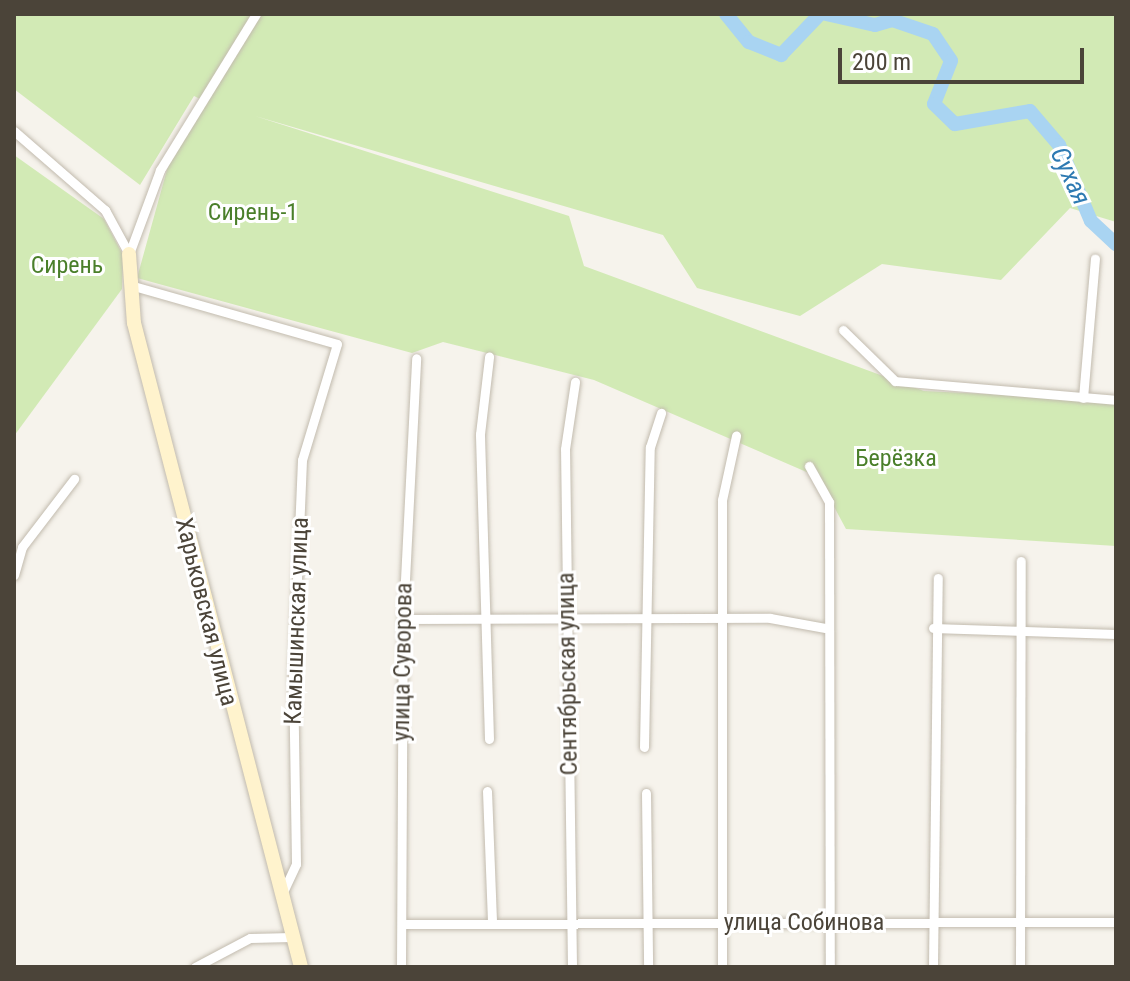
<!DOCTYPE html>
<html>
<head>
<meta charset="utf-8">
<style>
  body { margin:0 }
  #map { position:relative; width:1130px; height:981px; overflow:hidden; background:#f6f3ec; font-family:"Roboto Condensed",sans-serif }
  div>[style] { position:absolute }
  .green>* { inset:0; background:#d2eab5 }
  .river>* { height:14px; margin:-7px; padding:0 7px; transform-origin:7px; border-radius:7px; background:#a9d4f2 }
  .roads { filter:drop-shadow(0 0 2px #c2bbae) drop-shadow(0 0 2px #c2bbae) }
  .street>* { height:9px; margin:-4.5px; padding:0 4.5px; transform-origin:4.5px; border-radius:4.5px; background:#fff }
  .secondary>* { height:14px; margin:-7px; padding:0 7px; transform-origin:7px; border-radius:7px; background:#fff3cd }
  span { translate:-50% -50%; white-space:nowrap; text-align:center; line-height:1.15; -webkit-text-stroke:6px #fff; paint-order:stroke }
  .park-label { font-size:24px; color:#4a7f2a }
  .street-label { font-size:24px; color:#4b4439 }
  .water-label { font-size:26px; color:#2e7ab2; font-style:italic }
  .frame { position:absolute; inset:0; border:16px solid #4b4439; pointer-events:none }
  .scale { position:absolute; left:838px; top:48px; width:246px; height:36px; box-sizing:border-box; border:4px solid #4b4439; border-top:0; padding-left:10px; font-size:24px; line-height:28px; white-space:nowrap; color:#4b4439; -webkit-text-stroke:6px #fff; paint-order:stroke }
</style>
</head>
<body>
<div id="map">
  <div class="green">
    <i style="clip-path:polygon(14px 14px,1116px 14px,1116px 222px,1070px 208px,1001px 280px,882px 264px,800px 316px,697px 288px,663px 235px,255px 116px,569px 216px,584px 266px,924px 391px,1116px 400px,1116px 546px,846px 529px,818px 477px,594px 380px,443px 342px,412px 353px,137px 278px,168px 166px,202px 100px,194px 96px,140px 185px,14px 89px)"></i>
    <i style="clip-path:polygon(14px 155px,104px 219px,123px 255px,122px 289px,14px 436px)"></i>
  </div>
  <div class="river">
    <i style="left:726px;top:14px;width:36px;rotate:51deg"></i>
    <i style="left:749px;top:42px;width:35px;rotate:22deg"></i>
    <i style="left:781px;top:55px;width:57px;rotate:-46.4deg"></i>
    <i style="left:826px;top:14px;width:50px;rotate:12.7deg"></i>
    <i style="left:875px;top:25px;width:18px;rotate:-16deg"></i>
    <i style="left:892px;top:20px;width:43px;rotate:18.9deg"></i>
    <i style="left:933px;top:34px;width:32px;rotate:56deg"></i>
    <i style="left:951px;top:61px;width:46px;rotate:111.6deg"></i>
    <i style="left:934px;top:104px;width:29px;rotate:44deg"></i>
    <i style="left:955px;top:124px;width:76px;rotate:-9.8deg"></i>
    <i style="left:1030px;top:111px;width:45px;rotate:49.5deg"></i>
    <i style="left:1059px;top:145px;width:82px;rotate:67.2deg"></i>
    <i style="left:1091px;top:221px;width:34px;rotate:43deg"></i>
  </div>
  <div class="roads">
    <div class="street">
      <i style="left:14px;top:131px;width:121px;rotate:41deg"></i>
      <i style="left:105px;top:210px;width:50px;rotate:61.4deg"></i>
      <i style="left:129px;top:254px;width:90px;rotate:-69.7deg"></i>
      <i style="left:160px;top:170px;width:183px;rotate:-58.4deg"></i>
      <i style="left:130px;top:285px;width:215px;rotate:15.9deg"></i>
      <i style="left:337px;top:344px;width:121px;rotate:106.8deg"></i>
      <i style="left:302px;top:460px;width:212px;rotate:92.4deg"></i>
      <i style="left:293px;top:672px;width:192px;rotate:89.1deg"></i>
      <i style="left:296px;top:864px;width:31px;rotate:115deg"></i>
      <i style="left:843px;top:330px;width:73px;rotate:44.4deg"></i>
      <i style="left:895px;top:381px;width:222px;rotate:4.9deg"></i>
      <i style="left:1083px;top:398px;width:140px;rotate:-85.1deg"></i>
      <i style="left:809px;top:466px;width:41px;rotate:60.9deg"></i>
      <i style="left:829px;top:502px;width:465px;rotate:89.9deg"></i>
      <i style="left:14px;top:575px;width:29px;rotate:-74deg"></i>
      <i style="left:22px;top:547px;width:86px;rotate:-52.6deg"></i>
      <i style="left:403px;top:619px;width:367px;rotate:-0.2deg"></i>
      <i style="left:770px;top:618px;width:56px;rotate:10.3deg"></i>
      <i style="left:933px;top:628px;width:183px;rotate:1.9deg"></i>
      <i style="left:489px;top:739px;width:305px;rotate:-91.7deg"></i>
      <i style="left:480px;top:434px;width:78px;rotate:-83.3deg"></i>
      <i style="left:644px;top:747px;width:300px;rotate:-88.9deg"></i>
      <i style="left:650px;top:447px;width:36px;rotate:-72deg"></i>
      <i style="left:487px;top:791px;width:133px;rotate:87.8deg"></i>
      <i style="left:646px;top:793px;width:174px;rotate:89.3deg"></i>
      <i style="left:402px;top:924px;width:714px;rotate:-0.16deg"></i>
      <i style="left:195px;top:967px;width:62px;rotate:-27.8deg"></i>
      <i style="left:250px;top:938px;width:42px;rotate:-1.4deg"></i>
      <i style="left:401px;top:967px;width:348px;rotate:-89.7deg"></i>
      <i style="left:403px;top:619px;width:261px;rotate:-87.1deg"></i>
      <i style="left:572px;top:967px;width:518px;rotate:-90.77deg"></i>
      <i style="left:565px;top:449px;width:68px;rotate:-81.5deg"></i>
      <i style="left:722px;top:967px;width:467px;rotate:-90deg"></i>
      <i style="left:722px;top:500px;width:66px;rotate:-77.7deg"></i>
      <i style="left:933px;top:967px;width:389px;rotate:-89.3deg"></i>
      <i style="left:1020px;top:967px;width:406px;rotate:-89.9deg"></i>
    </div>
    <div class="secondary">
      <i style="left:129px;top:254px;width:69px;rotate:85.9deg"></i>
      <i style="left:134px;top:323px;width:665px;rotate:75.46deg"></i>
    </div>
  </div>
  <div class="park-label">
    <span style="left:253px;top:213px">Сирень-1</span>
    <span style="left:67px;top:266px">Сирень</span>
    <span style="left:896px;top:459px">Берёзка</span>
  </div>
  <div class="street-label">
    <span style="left:206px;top:612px;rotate:76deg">Харьковская улица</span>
    <span style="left:297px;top:621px;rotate:-88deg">Камышинская улица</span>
    <span style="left:403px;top:662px;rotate:-89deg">улица Суворова</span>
    <span style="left:568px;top:674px;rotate:-91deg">Сентябрьская улица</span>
    <span style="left:804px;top:923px">улица Собинова</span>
  </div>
  <div class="water-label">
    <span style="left:1070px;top:176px;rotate:65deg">Сухая</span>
  </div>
  <div class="frame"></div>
  <div class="scale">200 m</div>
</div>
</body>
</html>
